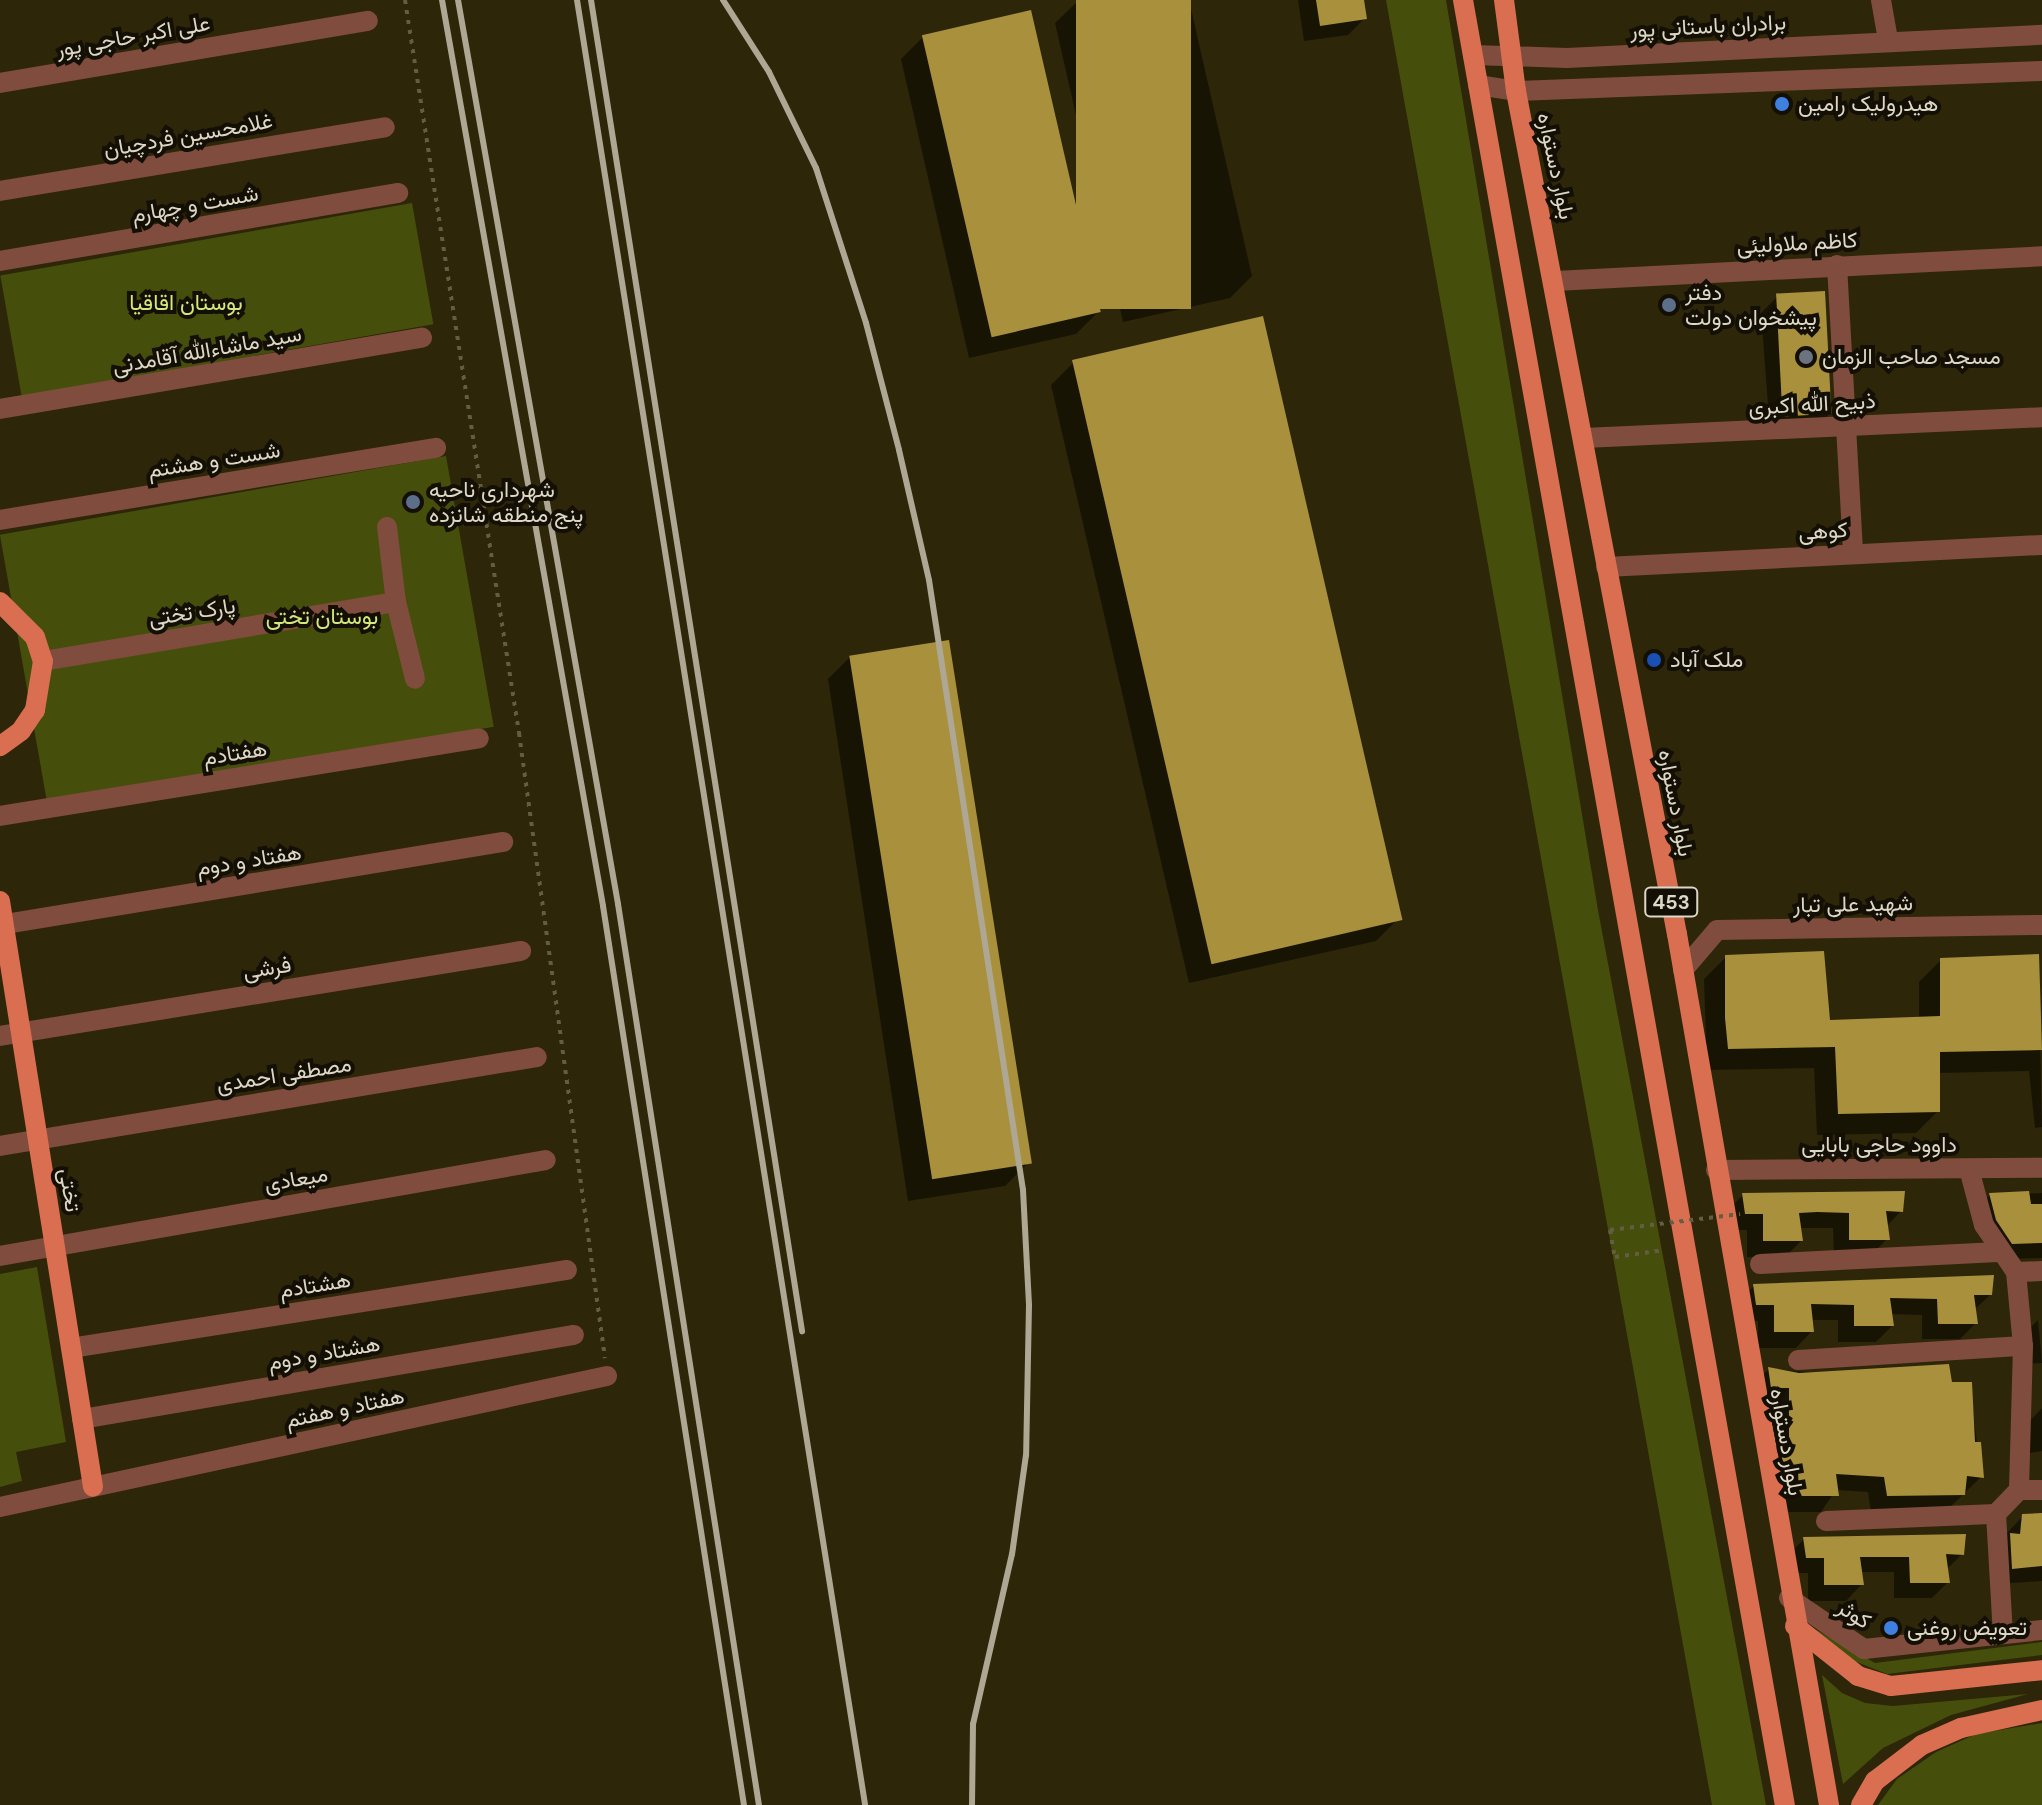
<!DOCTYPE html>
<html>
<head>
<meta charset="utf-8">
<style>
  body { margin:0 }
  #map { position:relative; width:2042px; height:1805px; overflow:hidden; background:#2e2609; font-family:"DM Sans",Vazirmatn,sans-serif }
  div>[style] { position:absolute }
  .green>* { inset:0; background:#454f0b; transform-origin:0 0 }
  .shadow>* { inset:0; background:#0007 }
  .building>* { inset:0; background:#a8903d; transform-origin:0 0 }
  .path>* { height:4px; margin-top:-2px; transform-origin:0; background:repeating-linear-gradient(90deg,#645c43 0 4px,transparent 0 10px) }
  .minor>* { height:20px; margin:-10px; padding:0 10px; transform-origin:10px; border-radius:10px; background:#804c3e }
  .major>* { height:20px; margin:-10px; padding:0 10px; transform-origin:10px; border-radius:10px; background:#d96e51 }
  .rail>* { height:6px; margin:-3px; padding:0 3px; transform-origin:3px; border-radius:3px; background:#ada793 }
  .path-bridge>* { height:4px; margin-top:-2px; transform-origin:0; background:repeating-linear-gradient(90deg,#645c43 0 4px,transparent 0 10px) }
  .dots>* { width:22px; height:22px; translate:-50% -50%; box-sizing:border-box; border:4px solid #130f04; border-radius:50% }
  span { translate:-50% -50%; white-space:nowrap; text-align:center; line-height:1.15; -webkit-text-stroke:8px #130f04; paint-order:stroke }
  .shield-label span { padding:2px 6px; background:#130f04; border:2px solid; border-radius:6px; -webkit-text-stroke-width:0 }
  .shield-label { font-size:20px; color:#dcd7c6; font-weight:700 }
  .street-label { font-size:22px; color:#dcd7c6 }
  .poi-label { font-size:22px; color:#dcd7c6 }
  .left { translate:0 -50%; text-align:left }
  .park-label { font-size:22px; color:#d4e87b }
</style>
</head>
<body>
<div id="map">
  <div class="green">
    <i style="clip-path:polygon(1386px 0,1446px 0,1598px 910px,1766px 1805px,1712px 1805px)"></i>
    <i style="left:412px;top:203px;width:123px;height:418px;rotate:80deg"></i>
    <i style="left:446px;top:456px;width:275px;height:453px;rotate:80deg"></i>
    <i style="clip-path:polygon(37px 1267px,66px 1442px,16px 1452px,22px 1481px,0 1487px,0 1274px)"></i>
    <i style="clip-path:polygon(1815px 1629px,1875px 1663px,2042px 1642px,2042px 1655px,1887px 1674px,1844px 1657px)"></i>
    <i style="clip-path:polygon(1822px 1675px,1842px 1693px,1865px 1703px,1893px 1706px,2028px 1694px,1951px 1715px,1883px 1748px,1843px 1784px)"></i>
    <i style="clip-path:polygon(2042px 1723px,2042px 1805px,1878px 1805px,1897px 1779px,1936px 1752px,1976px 1734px)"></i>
  </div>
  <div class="shadow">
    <i style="clip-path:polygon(1079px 0,1189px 0,1252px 276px,1230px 298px,1123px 322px,1055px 23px)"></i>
    <i style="clip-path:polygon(1298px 0,1362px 0,1365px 18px,1348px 35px,1304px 41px)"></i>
    <i style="clip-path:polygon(923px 37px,1098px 312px,1076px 334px,969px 358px,901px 59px)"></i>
    <i style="clip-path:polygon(1777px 297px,1830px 413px,1814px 429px,1770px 431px,1761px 313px)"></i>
    <i style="clip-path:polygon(1073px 363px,1398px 919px,1376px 941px,1189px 983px,1051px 385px)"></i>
    <i style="clip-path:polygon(850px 657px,1027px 1164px,1005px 1186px,908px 1201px,828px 679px)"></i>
    <i style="clip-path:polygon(2038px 956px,2042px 1127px,2035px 1128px,2029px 1071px,1938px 1073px,1938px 1111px,1916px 1133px,1817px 1135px,1814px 1068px,1707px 1070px,1704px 979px,1726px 957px,1828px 1022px,1919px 1019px,1919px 982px,1941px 960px)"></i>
    <i style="clip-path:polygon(2042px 1193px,2042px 1258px,1996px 1259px,1974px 1211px,1990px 1195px)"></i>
    <i style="clip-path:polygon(1743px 1195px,1901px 1211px,1886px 1227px,1887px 1239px,1871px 1255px,1834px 1255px,1833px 1228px,1799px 1228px,1801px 1241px,1785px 1257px,1747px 1257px,1747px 1230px,1729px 1230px,1727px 1211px)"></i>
    <i style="clip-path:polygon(1754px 1286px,1990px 1295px,1974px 1310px,1976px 1323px,1960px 1339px,1922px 1339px,1922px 1315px,1890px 1314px,1892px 1326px,1876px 1342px,1838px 1342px,1838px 1320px,1811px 1320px,1812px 1331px,1796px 1348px,1758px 1348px,1758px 1321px,1740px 1320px,1738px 1302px)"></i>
    <i style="clip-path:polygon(2038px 1320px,2042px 1363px,2023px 1364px,2022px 1336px)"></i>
    <i style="clip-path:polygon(1769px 1369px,1970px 1384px,1981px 1477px,1946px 1511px,1871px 1512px,1868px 1492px,1836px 1490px,1821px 1512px,1783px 1512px,1774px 1457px,1774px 1404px,1755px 1404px,1753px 1385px)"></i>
    <i style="clip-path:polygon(2042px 1408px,2042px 1451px,2030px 1453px,2028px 1423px)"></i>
    <i style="clip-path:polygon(2042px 1515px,2042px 1581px,1997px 1584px,2007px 1533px,2023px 1516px)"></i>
    <i style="clip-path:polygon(1804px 1539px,1962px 1554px,1946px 1570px,1948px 1582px,1932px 1598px,1894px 1598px,1894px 1572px,1860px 1572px,1862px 1584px,1846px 1601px,1808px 1601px,1808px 1573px,1790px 1573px,1788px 1555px)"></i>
  </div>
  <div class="building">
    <i style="left:1076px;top:0;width:115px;height:309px"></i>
    <i style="clip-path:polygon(1316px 0,1364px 0,1367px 19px,1320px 26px)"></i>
    <i style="left:1031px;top:10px;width:310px;height:112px;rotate:77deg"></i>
    <i style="left:1825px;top:291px;width:123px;height:49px;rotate:87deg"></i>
    <i style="left:1263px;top:316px;width:620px;height:196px;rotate:77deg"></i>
    <i style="left:949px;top:640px;width:530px;height:101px;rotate:81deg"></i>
    <i style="clip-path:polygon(1824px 951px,1830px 1020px,1940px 1016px,1940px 958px,2039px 954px,2042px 1050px,1940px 1052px,1940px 1112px,1838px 1114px,1835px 1047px,1728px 1049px,1725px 1018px,1725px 955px)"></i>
    <i style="clip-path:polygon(1905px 1191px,1903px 1212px,1886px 1211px,1890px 1240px,1849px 1240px,1849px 1213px,1817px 1212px,1799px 1213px,1803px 1241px,1763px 1241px,1763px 1214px,1745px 1214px,1742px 1193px)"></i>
    <i style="clip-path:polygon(2029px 1191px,2031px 1204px,2042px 1204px,2042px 1243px,2012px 1244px,1996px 1220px,1989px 1193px)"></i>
    <i style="clip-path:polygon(1994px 1275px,1992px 1295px,1974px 1295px,1978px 1324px,1938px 1324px,1937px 1299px,1890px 1298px,1894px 1326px,1854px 1326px,1854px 1305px,1811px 1304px,1814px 1332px,1774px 1332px,1774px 1305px,1756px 1305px,1753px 1284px)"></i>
    <i style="clip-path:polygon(1949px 1364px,1952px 1382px,1972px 1382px,1975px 1442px,1981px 1442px,1984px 1478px,1967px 1476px,1965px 1495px,1887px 1496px,1884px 1477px,1836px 1474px,1839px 1496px,1799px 1496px,1798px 1470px,1784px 1469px,1780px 1448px,1789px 1448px,1789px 1388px,1771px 1388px,1768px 1367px,1799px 1373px)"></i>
    <i style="clip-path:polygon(2042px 1513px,2042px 1566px,2012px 1569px,2010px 1533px,2020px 1534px,2022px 1514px)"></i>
    <i style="clip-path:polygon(1966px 1534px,1964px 1555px,1946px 1554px,1950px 1583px,1910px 1583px,1909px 1557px,1860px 1557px,1864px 1585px,1824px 1585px,1824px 1558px,1806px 1558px,1803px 1537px)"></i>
  </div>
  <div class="path">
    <i style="left:405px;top:0;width:742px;rotate:81.16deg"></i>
    <i style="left:519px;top:733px;width:631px;rotate:82.17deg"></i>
    <i style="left:1610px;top:1230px;width:27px;rotate:80deg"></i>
    <i style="left:1615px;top:1257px;width:49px;rotate:-8.1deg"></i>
  </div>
  <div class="minor">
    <i style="left:1881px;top:0;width:40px;rotate:80deg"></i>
    <i style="left:1473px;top:55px;width:94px;rotate:1.8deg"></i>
    <i style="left:1567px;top:58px;width:476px;rotate:-2.8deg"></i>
    <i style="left:0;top:83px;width:373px;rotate:-9.6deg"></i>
    <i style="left:1478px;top:85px;width:38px;rotate:9deg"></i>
    <i style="left:1516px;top:91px;width:526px;rotate:-2.18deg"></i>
    <i style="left:0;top:191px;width:390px;rotate:-9.4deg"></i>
    <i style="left:0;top:261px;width:404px;rotate:-9.7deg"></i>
    <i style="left:1837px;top:265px;width:289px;rotate:86.8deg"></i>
    <i style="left:1555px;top:281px;width:488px;rotate:-2.9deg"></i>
    <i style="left:0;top:409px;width:428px;rotate:-9.6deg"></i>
    <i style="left:1584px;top:438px;width:458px;rotate:-2.6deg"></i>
    <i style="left:0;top:520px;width:442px;rotate:-9.4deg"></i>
    <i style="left:387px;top:527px;width:76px;rotate:83.2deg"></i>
    <i style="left:396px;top:602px;width:79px;rotate:76.1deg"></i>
    <i style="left:1606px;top:567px;width:437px;rotate:-2.9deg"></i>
    <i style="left:43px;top:661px;width:358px;rotate:-9.5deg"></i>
    <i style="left:0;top:816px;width:485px;rotate:-9.2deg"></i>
    <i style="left:0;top:925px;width:510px;rotate:-9.37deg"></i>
    <i style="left:1683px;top:970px;width:52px;rotate:-49.6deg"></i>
    <i style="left:1717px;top:930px;width:325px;rotate:-0.9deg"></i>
    <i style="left:0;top:1036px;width:528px;rotate:-9.27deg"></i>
    <i style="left:0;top:1146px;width:544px;rotate:-9.41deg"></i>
    <i style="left:1969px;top:1169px;width:58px;rotate:75deg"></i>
    <i style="left:1984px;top:1225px;width:57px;rotate:55.8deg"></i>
    <i style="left:2016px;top:1272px;width:74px;rotate:84.6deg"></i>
    <i style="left:2023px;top:1346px;width:144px;rotate:91.6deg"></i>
    <i style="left:2019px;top:1490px;width:33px;rotate:134deg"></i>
    <i style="left:1996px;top:1514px;width:120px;rotate:86.7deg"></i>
    <i style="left:1716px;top:1170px;width:326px;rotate:-0.4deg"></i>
    <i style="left:0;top:1256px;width:554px;rotate:-9.97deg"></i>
    <i style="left:1760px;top:1264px;width:238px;rotate:-2.9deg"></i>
    <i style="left:2016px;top:1272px;width:26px;rotate:-2deg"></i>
    <i style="left:71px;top:1348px;width:502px;rotate:-8.94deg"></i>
    <i style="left:1798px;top:1360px;width:225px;rotate:-3.6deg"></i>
    <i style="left:82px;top:1419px;width:499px;rotate:-9.7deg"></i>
    <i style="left:2019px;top:1490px;width:23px"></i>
    <i style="left:0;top:1507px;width:621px;rotate:-12.18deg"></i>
    <i style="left:1826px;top:1521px;width:170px;rotate:-2.4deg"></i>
    <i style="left:1789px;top:1598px;width:91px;rotate:34.2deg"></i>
    <i style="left:1864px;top:1649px;width:179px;rotate:-6.1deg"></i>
  </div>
  <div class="major">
    <i style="left:1463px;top:0;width:1833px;rotate:79.89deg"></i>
    <i style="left:1504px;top:0;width:92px;rotate:82.5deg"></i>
    <i style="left:1516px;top:91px;width:858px;rotate:79.19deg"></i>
    <i style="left:1677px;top:934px;width:884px;rotate:80.1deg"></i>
    <i style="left:0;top:602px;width:49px;rotate:45deg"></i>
    <i style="left:35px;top:637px;width:25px;rotate:72deg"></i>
    <i style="left:43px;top:661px;width:50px;rotate:99.3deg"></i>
    <i style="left:35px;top:710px;width:25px;rotate:124deg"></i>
    <i style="left:21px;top:731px;width:26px;rotate:144deg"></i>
    <i style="left:0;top:901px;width:593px;rotate:80.98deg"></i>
    <i style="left:1795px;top:1626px;width:80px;rotate:38.4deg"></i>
    <i style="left:1858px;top:1676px;width:34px;rotate:17deg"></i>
    <i style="left:1891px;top:1686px;width:152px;rotate:-6deg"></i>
    <i style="left:1861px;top:1805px;width:28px;rotate:-60deg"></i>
    <i style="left:1875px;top:1781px;width:59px;rotate:-37.5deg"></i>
    <i style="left:1922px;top:1745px;width:43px;rotate:-23.6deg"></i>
    <i style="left:1961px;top:1728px;width:83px;rotate:-12.5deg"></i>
  </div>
  <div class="rail">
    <i style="left:442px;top:0;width:920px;rotate:79.92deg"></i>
    <i style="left:603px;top:906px;width:910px;rotate:81.09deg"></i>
    <i style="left:458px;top:0;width:918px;rotate:79.96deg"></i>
    <i style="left:618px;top:904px;width:912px;rotate:81.11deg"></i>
    <i style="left:577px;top:0;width:1828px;rotate:80.93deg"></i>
    <i style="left:591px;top:0;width:1348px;rotate:80.99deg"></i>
    <i style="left:723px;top:0;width:85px;rotate:57.4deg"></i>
    <i style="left:769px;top:72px;width:107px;rotate:63.9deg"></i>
    <i style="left:816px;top:168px;width:163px;rotate:72.1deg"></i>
    <i style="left:866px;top:323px;width:131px;rotate:75.4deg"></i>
    <i style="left:899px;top:450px;width:133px;rotate:77deg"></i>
    <i style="left:929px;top:580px;width:617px;rotate:81.24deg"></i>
    <i style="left:1023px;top:1190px;width:115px;rotate:87deg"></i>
    <i style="left:1029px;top:1305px;width:150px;rotate:91.1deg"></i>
    <i style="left:1026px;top:1455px;width:100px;rotate:98deg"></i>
    <i style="left:1012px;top:1554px;width:174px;rotate:102.9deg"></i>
    <i style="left:973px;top:1724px;width:81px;rotate:90.7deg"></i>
  </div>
  <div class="path-bridge">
    <i style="left:1610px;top:1230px;width:131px;rotate:-7deg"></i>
  </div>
  <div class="dots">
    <i style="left:1782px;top:104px;background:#3f7fe0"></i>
    <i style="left:1669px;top:305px;background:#5c6f8a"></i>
    <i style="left:1806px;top:357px;background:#6b7280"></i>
    <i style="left:413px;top:502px;background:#5c6f8a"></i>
    <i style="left:1654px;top:660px;background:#1a4fb4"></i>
    <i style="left:1891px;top:1628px;background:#3f7fe0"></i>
  </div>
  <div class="shield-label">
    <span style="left:1671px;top:902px">453</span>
  </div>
  <div class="street-label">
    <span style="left:1708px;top:26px;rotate:-3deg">برادران باستانی پور</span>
    <span style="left:133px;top:36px;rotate:-10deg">علی اکبر حاجی پور</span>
    <span style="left:188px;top:135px;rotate:-10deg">غلامحسین فردچیان</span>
    <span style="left:1556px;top:166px;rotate:78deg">بلوار دستواره</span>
    <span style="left:195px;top:204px;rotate:-10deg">شست و چهارم</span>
    <span style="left:1797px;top:243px;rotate:-3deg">کاظم ملاولیئی</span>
    <span style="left:207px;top:350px;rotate:-10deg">سید ماشاءالله آقامدنی</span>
    <span style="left:1812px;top:404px;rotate:-3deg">ذبیح الله اکبری</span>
    <span style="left:214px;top:460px;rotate:-9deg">شست و هشتم</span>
    <span style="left:1823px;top:531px;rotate:-3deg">کوهی</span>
    <span style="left:192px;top:612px;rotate:-9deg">پارک تختی</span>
    <span style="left:235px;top:753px;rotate:-9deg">هفتادم</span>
    <span style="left:1676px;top:803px;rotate:79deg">بلوار دستواره</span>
    <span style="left:249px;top:860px;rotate:-9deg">هفتاد و دوم</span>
    <span style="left:1853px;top:904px;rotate:-1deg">شهید علی تبار</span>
    <span style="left:267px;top:968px;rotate:-9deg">فرشی</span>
    <span style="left:284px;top:1074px;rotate:-9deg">مصطفی احمدی</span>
    <span style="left:1879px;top:1145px">داوود حاجی بابایی</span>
    <span style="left:296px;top:1179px;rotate:-10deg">میعادی</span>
    <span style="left:70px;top:1190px;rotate:81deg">تختی</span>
    <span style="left:315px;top:1285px;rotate:-9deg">هشتادم</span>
    <span style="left:324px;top:1353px;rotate:-10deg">هشتاد و دوم</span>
    <span style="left:345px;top:1408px;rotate:-12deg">هفتاد و هفتم</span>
    <span style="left:1787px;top:1442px;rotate:80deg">بلوار دستواره</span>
    <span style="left:1854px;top:1614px;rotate:33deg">کوثر</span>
  </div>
  <div class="poi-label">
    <span class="left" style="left:1798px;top:104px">هیدرولیک رامین</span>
    <span class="left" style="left:1685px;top:305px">دفتر<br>پیشخوان دولت</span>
    <span class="left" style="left:1822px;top:357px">مسجد صاحب الزمان</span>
    <span class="left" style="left:429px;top:502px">شهرداری ناحیه<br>پنج منطقه شانزده</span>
    <span class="left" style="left:1670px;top:660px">ملک آباد</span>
    <span class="left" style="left:1907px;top:1628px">تعویض روغنی</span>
  </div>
  <div class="park-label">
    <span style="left:186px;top:303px">بوستان اقاقیا</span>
    <span style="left:322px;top:617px">بوستان تختی</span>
  </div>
</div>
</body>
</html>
